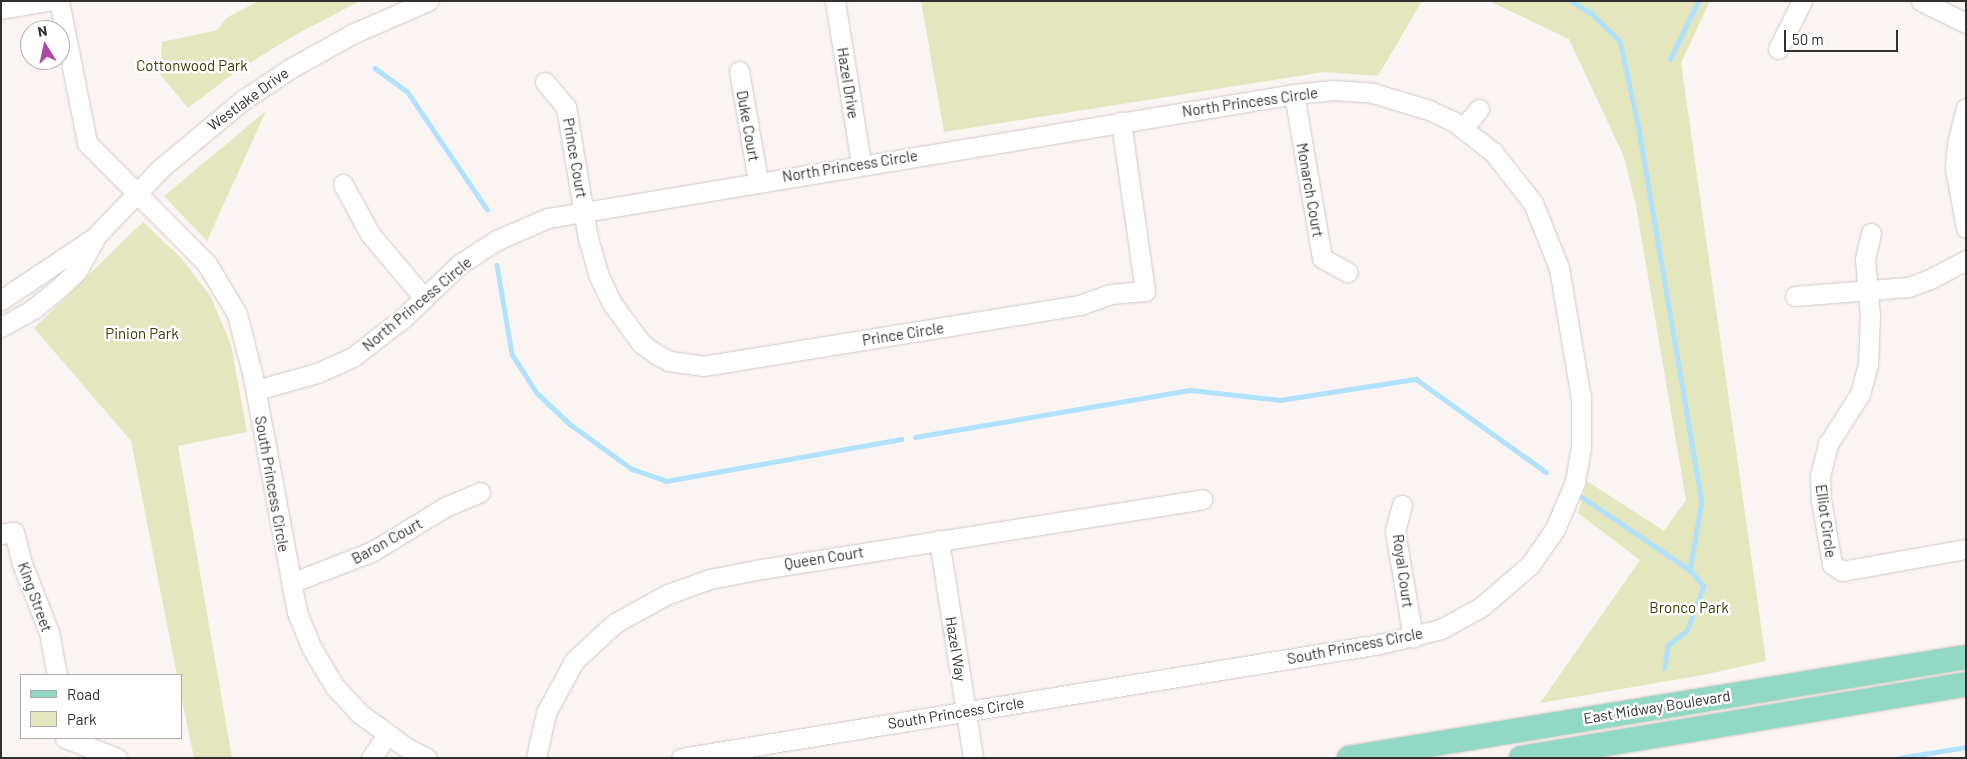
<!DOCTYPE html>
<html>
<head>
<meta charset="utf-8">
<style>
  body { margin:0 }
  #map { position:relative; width:1967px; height:759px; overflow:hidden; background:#faf4f2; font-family:Barlow,sans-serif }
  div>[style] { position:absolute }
  .green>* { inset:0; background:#e4e7be }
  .stream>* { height:4.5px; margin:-2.25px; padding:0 2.25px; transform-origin:2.25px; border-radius:2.25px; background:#b1e2fd }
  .roads { filter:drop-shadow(0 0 1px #cfc9c7) drop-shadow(0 0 1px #cfc9c7) }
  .minor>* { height:19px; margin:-9.5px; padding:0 9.5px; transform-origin:9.5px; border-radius:9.5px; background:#fff }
  .major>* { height:24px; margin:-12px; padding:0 12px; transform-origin:12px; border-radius:12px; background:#92d9c5 }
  span { translate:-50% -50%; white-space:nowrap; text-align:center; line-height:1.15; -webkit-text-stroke:5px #fff; paint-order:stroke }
  .park-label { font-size:15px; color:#3a3b00 }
  .street-label { font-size:15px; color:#32302f }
  .frame { position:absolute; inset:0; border:2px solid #32302f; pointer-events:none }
  .legend { position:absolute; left:20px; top:674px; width:162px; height:65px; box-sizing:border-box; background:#fff; border:1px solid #adacac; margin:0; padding:6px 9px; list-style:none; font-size:15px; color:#32302f }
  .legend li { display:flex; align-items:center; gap:10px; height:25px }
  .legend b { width:25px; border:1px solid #adacac }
  .north { position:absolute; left:20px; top:20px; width:50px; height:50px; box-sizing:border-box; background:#fff; border:1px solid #adacac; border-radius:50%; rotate:350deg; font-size:14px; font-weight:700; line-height:20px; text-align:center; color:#32302f }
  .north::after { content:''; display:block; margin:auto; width:18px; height:22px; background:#b047a8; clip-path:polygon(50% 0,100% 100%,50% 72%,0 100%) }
  .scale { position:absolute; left:1784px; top:30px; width:114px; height:22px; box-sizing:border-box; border:2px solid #32302f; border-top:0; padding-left:6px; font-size:15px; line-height:18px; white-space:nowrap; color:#32302f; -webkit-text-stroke:4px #fff; paint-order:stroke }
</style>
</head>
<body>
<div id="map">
  <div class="green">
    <i style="clip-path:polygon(259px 1px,360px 1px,295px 35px,238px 70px,188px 108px,160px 74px,162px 42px,218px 30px,226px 18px)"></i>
    <i style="clip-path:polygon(921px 1px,1422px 1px,1378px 76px,1324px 72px,944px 132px)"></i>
    <i style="clip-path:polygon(1489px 1px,1710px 1px,1681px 63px,1766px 661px,1703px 675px,1540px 703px,1640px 560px,1578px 513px,1587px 481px,1664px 531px,1686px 500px,1636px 206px,1624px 157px,1569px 39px)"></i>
    <i style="clip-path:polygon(266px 111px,207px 241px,164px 196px)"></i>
    <i style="clip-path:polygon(143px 222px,181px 258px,211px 297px,231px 345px,247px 432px,178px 446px,232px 758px,194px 758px,181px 695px,181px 675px,177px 675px,131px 441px,34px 328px)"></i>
  </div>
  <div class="stream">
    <i style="left:1571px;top:1px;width:23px;rotate:31deg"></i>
    <i style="left:1591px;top:13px;width:40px;rotate:44deg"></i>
    <i style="left:1620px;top:41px;width:85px;rotate:77.8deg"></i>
    <i style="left:1638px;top:124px;width:383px;rotate:80.4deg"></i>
    <i style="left:1702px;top:502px;width:69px;rotate:100deg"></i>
    <i style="left:1670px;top:59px;width:64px;rotate:-64.2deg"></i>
    <i style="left:375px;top:68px;width:39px;rotate:36deg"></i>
    <i style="left:407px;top:91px;width:143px;rotate:55.9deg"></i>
    <i style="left:497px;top:265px;width:90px;rotate:80.4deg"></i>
    <i style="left:512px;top:354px;width:46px;rotate:57.3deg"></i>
    <i style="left:537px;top:393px;width:45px;rotate:43.2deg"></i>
    <i style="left:570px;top:424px;width:77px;rotate:36deg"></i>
    <i style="left:632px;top:469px;width:36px;rotate:19deg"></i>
    <i style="left:666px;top:481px;width:239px;rotate:-10.1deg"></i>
    <i style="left:915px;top:437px;width:280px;rotate:-9.7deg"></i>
    <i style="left:1191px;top:390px;width:90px;rotate:6.4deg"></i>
    <i style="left:1280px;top:400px;width:138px;rotate:-8.8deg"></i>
    <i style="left:1416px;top:379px;width:160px;rotate:35.6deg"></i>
    <i style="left:1582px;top:497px;width:130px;rotate:34.1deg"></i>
    <i style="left:1690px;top:570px;width:21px;rotate:49deg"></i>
    <i style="left:1704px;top:586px;width:48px;rotate:110.7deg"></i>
    <i style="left:1687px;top:631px;width:24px;rotate:142deg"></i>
    <i style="left:1668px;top:646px;width:22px;rotate:98deg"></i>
    <i style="left:1899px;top:758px;width:68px;rotate:-9.3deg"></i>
  </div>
  <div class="roads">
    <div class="minor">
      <i style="left:59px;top:1px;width:145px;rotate:78.8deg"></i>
      <i style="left:87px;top:143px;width:170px;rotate:45.2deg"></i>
      <i style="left:207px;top:264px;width:58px;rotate:59deg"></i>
      <i style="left:237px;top:314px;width:65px;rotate:75.7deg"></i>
      <i style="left:253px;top:377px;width:239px;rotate:79.4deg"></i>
      <i style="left:297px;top:612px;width:38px;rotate:68deg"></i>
      <i style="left:311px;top:647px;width:47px;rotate:59deg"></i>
      <i style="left:335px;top:687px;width:35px;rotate:47deg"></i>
      <i style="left:359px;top:713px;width:59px;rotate:36.1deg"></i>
      <i style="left:407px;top:748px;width:22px;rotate:27deg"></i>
      <i style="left:835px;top:1px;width:165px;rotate:80.9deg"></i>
      <i style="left:1921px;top:1px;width:50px;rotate:26.1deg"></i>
      <i style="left:1px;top:9px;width:47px;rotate:-9.9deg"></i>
      <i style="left:1778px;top:49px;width:54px;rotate:-63.4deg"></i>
      <i style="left:739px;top:71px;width:112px;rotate:80.2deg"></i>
      <i style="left:545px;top:82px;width:33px;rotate:50deg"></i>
      <i style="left:566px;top:107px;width:133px;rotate:80.5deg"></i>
      <i style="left:588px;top:238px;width:37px;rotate:74deg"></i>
      <i style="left:598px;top:274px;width:31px;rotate:65deg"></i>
      <i style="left:611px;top:302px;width:51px;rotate:53.8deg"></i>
      <i style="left:641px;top:343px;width:19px;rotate:36deg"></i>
      <i style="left:656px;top:354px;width:15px;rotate:28deg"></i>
      <i style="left:669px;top:361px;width:34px;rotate:8deg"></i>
      <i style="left:703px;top:366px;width:382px;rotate:-9.2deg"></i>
      <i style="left:1080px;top:305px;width:33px;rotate:-20deg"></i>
      <i style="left:1111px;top:294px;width:34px;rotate:-5deg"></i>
      <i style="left:1145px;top:291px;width:171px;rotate:-98.1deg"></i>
      <i style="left:1294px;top:94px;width:166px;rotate:80.3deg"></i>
      <i style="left:1322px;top:258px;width:29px;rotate:29deg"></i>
      <i style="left:1966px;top:108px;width:36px;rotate:104deg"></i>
      <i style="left:1957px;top:143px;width:25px;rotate:95deg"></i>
      <i style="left:1955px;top:168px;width:61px;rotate:79.6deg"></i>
      <i style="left:1463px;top:128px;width:25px;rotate:-50deg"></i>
      <i style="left:343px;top:184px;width:57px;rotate:61.6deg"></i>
      <i style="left:370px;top:234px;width:84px;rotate:49.8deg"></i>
      <i style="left:1871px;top:233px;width:27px;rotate:103deg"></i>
      <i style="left:1865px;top:259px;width:56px;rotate:84.9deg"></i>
      <i style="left:1870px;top:315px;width:49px;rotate:92.3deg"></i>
      <i style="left:1868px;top:364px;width:31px;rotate:105deg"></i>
      <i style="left:1860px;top:394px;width:59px;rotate:122.6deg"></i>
      <i style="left:1828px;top:444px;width:32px;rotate:104deg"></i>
      <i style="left:1820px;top:475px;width:25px;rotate:88deg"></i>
      <i style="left:1821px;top:500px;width:65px;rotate:80.2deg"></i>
      <i style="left:1832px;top:564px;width:12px;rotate:35deg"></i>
      <i style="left:1842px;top:571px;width:126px;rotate:-10.1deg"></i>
      <i style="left:1795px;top:296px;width:113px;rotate:-4.6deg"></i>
      <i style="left:1908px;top:287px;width:23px;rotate:-20deg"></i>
      <i style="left:1930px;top:279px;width:41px;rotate:-27.8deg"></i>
      <i style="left:1px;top:300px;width:113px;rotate:-33.8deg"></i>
      <i style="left:95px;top:237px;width:95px;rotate:-46.3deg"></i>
      <i style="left:161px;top:168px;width:107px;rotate:-39.7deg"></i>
      <i style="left:243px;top:100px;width:58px;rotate:-33.7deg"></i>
      <i style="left:291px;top:68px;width:70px;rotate:-29.1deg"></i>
      <i style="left:352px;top:34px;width:83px;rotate:-23.5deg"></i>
      <i style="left:1px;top:327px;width:37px;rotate:-29deg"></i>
      <i style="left:33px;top:309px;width:36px;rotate:-39deg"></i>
      <i style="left:61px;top:286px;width:22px;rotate:-43deg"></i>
      <i style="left:77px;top:271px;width:38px;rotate:-61deg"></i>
      <i style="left:256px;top:390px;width:63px;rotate:-15.6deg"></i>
      <i style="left:317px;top:373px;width:39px;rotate:-24deg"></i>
      <i style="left:353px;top:357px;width:63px;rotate:-38deg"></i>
      <i style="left:403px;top:318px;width:79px;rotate:-43.5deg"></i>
      <i style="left:460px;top:264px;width:44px;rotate:-33deg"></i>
      <i style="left:497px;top:240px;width:56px;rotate:-23.3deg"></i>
      <i style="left:548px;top:218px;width:756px;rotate:-9.44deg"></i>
      <i style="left:1294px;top:94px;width:40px;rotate:-5.7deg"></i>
      <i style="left:1334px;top:90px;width:39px;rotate:4deg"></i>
      <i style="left:1373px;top:93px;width:59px;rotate:16.9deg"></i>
      <i style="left:1429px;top:110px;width:26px;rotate:25deg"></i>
      <i style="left:1453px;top:121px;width:51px;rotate:37.8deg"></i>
      <i style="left:1493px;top:152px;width:65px;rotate:51.9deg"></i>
      <i style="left:1533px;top:203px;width:70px;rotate:68.2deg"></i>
      <i style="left:1559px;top:268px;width:132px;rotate:80.4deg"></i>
      <i style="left:1581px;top:398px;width:49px;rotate:90deg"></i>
      <i style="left:1581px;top:447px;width:36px;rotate:100deg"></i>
      <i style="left:1575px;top:482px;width:51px;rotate:113.1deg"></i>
      <i style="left:1555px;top:529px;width:44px;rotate:124.8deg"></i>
      <i style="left:1530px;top:565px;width:65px;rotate:139.4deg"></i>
      <i style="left:1481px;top:607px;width:46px;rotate:151.2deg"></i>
      <i style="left:1441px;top:629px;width:63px;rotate:166.2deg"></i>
      <i style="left:1380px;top:644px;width:708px;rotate:170.74deg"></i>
      <i style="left:1402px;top:505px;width:27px;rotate:105deg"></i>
      <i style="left:1395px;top:531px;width:108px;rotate:80.4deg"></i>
      <i style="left:1px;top:534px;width:13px;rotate:-9deg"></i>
      <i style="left:14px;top:532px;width:30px;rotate:76deg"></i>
      <i style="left:21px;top:561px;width:76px;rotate:68.5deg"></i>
      <i style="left:49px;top:632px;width:44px;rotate:79.5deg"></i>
      <i style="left:939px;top:540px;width:221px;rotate:81.1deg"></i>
      <i style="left:291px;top:583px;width:88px;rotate:-21.3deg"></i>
      <i style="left:373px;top:551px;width:84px;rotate:-31.4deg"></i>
      <i style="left:445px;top:507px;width:38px;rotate:-23deg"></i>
      <i style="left:65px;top:738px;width:56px;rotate:21deg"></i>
      <i style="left:371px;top:758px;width:28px;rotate:-55deg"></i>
      <i style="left:536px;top:758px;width:46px;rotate:-77.5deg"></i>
      <i style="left:546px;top:713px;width:59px;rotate:-61.7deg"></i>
      <i style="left:574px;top:661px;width:56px;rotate:-42.8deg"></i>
      <i style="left:615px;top:623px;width:60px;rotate:-28.7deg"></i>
      <i style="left:668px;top:594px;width:45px;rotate:-19.7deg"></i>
      <i style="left:710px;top:579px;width:47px;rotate:-11.1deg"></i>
      <i style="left:756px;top:570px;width:452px;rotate:-9deg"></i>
    </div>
    <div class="major">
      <i style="left:1349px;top:758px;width:625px;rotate:-9.3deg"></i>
      <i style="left:1521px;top:758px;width:451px;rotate:-9.4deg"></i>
    </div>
  </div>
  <div class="park-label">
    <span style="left:192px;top:66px">Cottonwood Park</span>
    <span style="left:142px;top:334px">Pinion Park</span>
    <span style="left:1689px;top:608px">Bronco Park</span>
  </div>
  <div class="street-label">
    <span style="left:848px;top:83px;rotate:81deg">Hazel Drive</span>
    <span style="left:248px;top:99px;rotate:-36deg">Westlake Drive</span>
    <span style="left:1250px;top:102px;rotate:-8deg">North Princess Circle</span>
    <span style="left:748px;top:126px;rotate:80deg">Duke Court</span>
    <span style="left:575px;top:158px;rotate:80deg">Prince Court</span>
    <span style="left:850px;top:166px;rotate:-9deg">North Princess Circle</span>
    <span style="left:1310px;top:190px;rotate:80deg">Monarch Court</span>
    <span style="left:417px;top:304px;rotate:-40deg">North Princess Circle</span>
    <span style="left:903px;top:334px;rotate:-9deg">Prince Circle</span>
    <span style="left:272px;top:484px;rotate:80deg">South Princess Circle</span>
    <span style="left:1826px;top:521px;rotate:82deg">Elliot Circle</span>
    <span style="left:387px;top:541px;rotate:-29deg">Baron Court</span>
    <span style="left:824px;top:558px;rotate:-9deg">Queen Court</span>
    <span style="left:1403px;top:571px;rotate:82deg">Royal Court</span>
    <span style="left:35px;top:597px;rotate:70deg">King Street</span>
    <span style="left:1355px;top:646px;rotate:-11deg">South Princess Circle</span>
    <span style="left:956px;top:649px;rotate:81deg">Hazel Way</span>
    <span style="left:1657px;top:707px;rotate:-9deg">East Midway Boulevard</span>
    <span style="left:956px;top:713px;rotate:-9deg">South Princess Circle</span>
  </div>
  <div class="frame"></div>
  <ul class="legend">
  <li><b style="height:6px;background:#92d9c5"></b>Road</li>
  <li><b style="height:14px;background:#e4e7be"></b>Park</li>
  </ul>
  <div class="north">N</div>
  <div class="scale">50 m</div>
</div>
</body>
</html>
